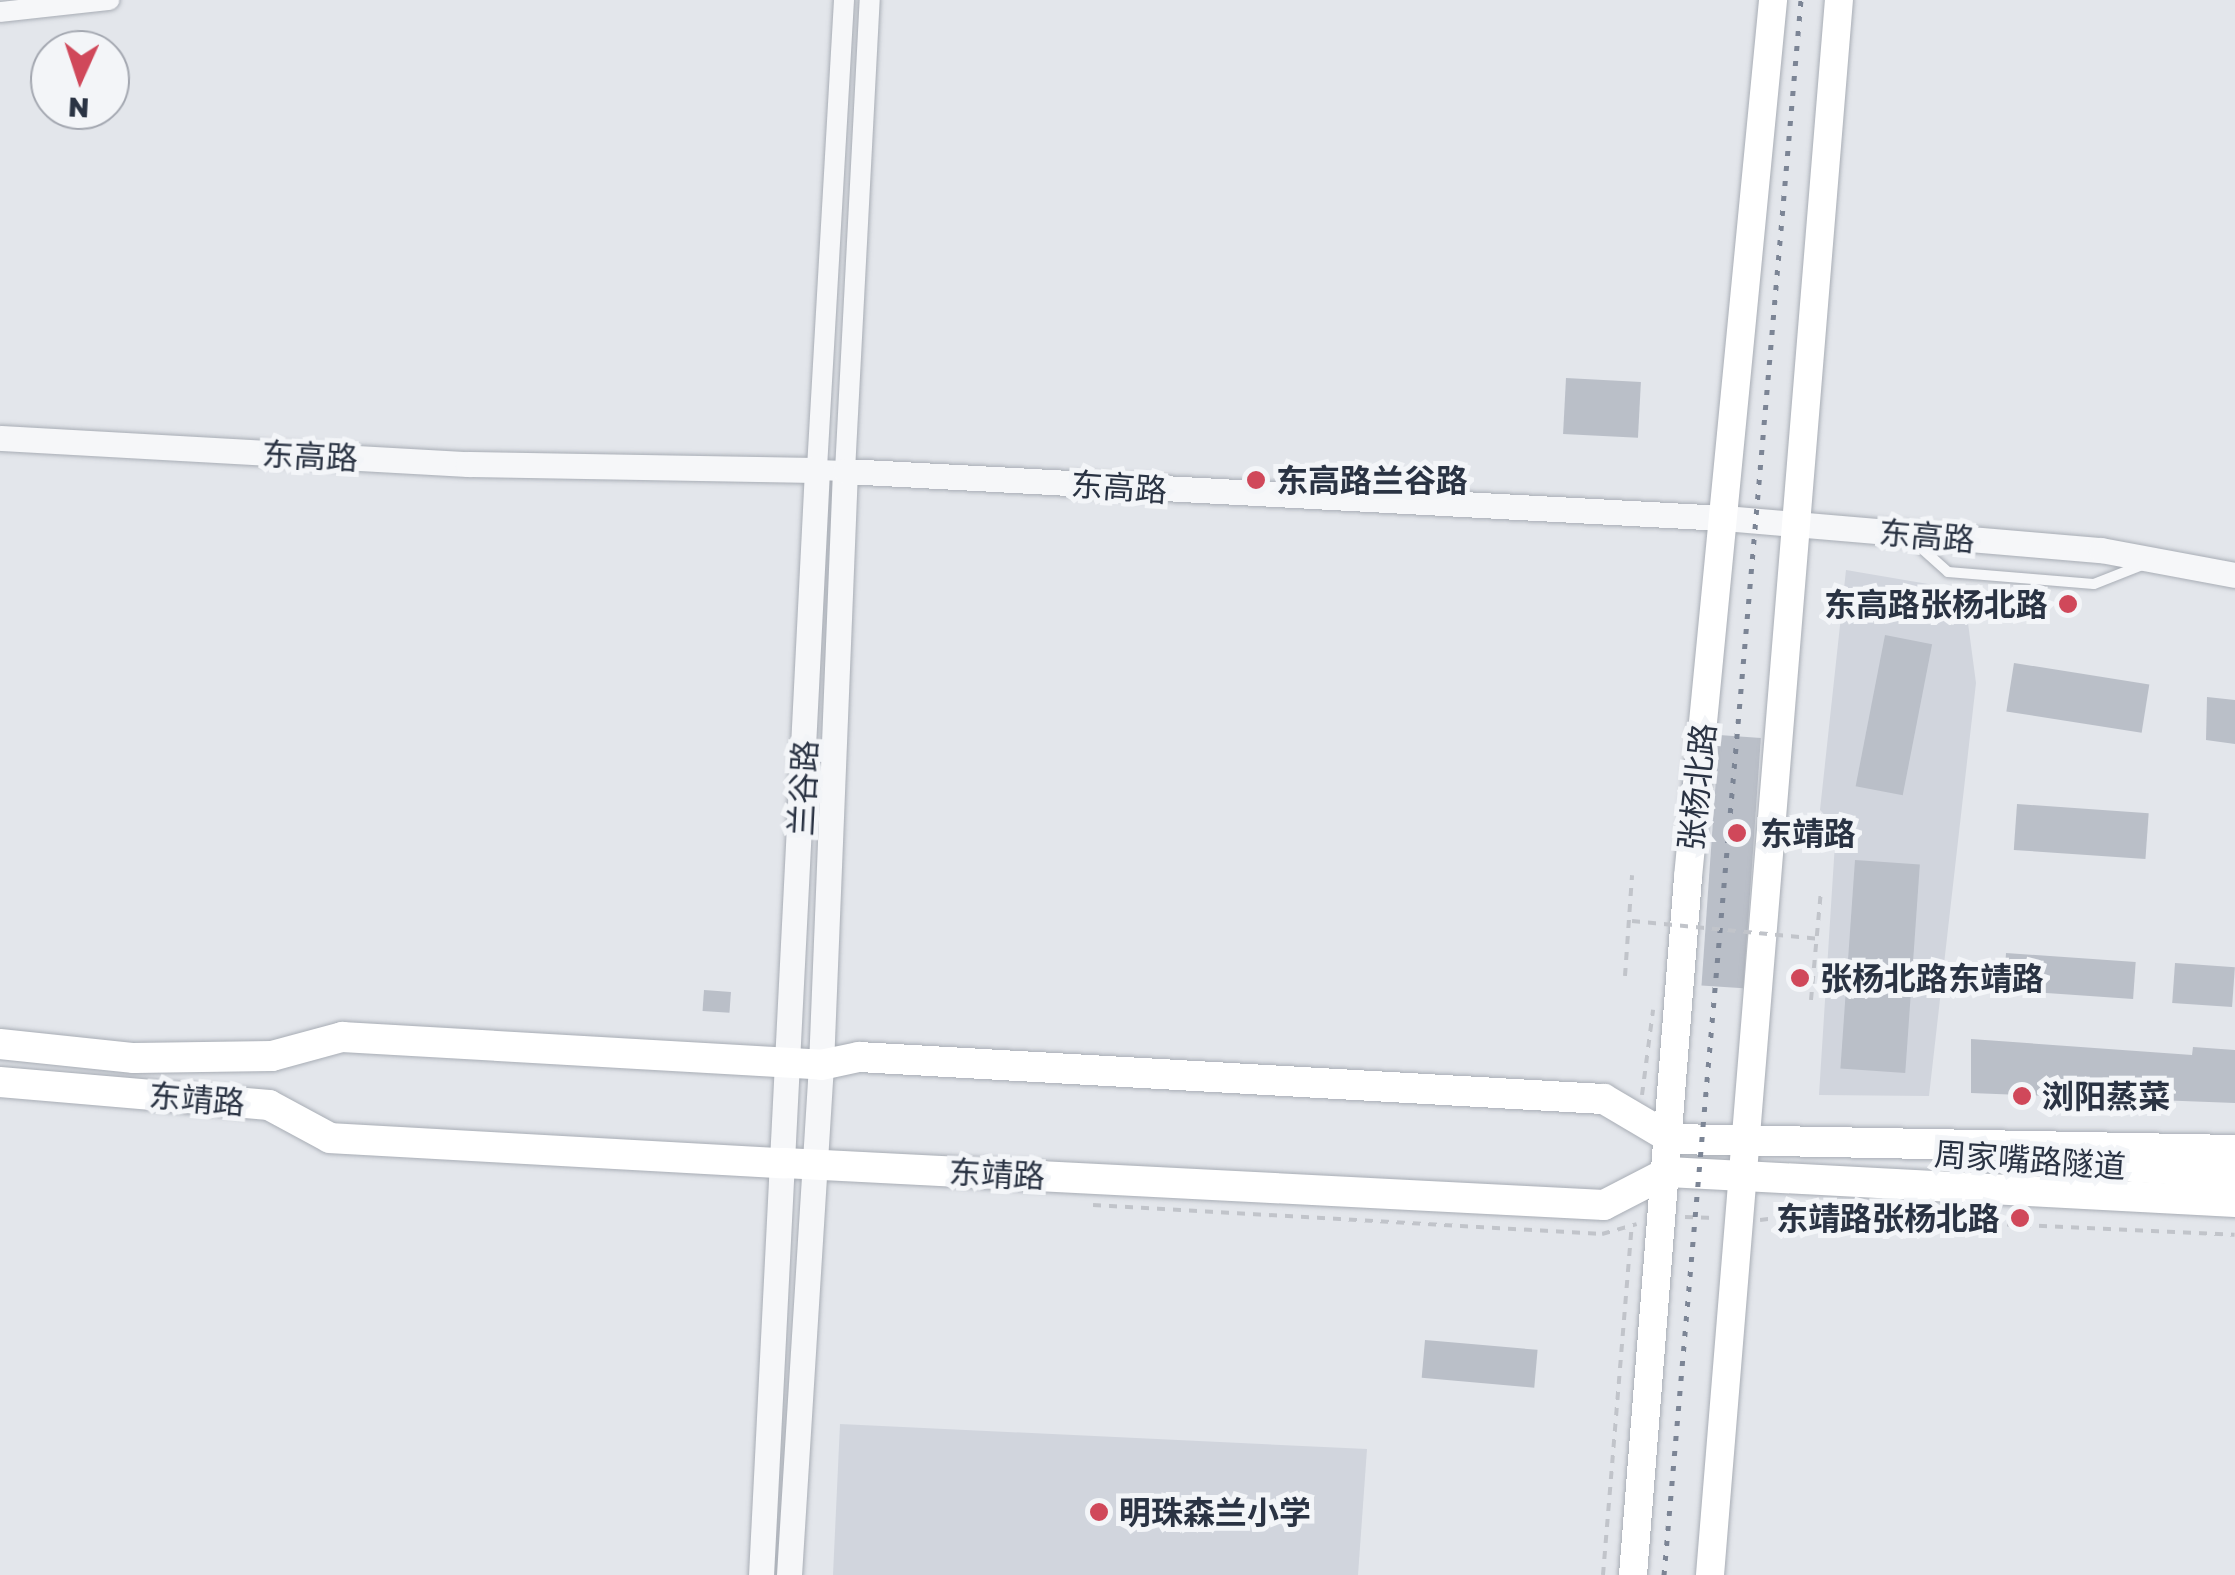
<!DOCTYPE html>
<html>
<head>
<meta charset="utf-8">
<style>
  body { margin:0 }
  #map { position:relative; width:2235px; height:1575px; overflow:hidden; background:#e3e6eb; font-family:"Golos Text","Noto Sans SC",sans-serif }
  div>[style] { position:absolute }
  .built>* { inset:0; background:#d1d5dd }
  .building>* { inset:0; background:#babfc8; transform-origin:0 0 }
  .path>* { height:4px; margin-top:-2px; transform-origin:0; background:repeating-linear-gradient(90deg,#c1c4ca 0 8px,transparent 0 16px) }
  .roads { filter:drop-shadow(0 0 2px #a8adb5) drop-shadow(0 0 2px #a8adb5) }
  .service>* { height:10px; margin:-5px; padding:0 5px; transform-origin:5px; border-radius:5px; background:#f6f7f9 }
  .minor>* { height:20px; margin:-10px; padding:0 10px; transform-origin:10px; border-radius:10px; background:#f6f7f9 }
  .tertiary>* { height:25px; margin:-12.5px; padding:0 12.5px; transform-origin:12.5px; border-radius:12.5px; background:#f6f7f9 }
  .secondary>* { height:28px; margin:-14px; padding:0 14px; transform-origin:14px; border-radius:14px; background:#fff }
  .primary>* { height:30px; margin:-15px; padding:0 15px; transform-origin:15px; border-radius:15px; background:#fff }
  .rail>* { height:5px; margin-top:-2.5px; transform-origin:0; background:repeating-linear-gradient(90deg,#7c8595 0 5px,transparent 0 15px) }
  .path-bridge>* { height:4px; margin-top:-2px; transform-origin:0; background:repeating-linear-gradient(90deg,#c1c4ca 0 8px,transparent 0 16px) }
  .dots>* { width:28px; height:28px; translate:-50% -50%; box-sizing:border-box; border:5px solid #f3f5f8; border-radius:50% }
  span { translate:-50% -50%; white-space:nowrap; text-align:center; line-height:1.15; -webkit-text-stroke:10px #f3f5f8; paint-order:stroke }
  .street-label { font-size:32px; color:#2a3343 }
  .poi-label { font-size:32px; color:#2a3343; font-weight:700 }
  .left { translate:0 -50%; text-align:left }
  .right { translate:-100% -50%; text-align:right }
  .north { position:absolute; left:30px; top:30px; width:100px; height:100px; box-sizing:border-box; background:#f3f5f8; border:2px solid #a3a7b0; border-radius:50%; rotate:183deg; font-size:28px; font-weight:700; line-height:40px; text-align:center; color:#2a3343 }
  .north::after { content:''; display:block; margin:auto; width:35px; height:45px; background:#d0485a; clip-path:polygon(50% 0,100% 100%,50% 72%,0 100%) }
</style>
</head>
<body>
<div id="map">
  <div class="built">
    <i style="clip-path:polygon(1846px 570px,1934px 585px,1968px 623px,1976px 683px,1929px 1096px,1819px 1095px,1836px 827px,1820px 810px)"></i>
    <i style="clip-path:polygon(840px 1424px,1367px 1449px,1358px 1575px,833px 1575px)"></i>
  </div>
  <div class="building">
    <i style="left:1566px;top:378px;width:75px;height:56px;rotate:3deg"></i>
    <i style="left:1885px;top:635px;width:48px;height:154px;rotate:11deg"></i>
    <i style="left:2014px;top:663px;width:137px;height:49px;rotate:9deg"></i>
    <i style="clip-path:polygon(2207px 697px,2235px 700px,2235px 744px,2206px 740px)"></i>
    <i style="left:1719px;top:735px;width:42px;height:251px;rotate:4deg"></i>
    <i style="left:2017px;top:804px;width:132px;height:46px;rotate:4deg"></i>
    <i style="left:1855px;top:860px;width:65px;height:209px;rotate:4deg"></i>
    <i style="left:2006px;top:953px;width:130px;height:37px;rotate:4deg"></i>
    <i style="left:2175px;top:963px;width:60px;height:40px;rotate:4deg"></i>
    <i style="left:704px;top:990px;width:27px;height:21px;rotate:4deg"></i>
    <i style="clip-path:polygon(1971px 1039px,2192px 1055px,2193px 1047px,2235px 1050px,2235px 1103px,1971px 1093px)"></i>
    <i style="left:1425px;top:1340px;width:113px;height:38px;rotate:5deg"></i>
  </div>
  <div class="path">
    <i style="left:1625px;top:976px;width:101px;rotate:-86deg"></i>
    <i style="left:1811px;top:1000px;width:110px;rotate:-84.8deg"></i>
    <i style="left:1642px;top:1095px;width:86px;rotate:-82.6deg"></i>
    <i style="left:1093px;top:1205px;width:510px;rotate:3.26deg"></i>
    <i style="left:1602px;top:1234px;width:36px;rotate:-16deg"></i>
    <i style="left:1685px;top:1217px;width:30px;rotate:2deg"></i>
    <i style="left:1760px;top:1220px;width:39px;rotate:-7deg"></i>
    <i style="left:1799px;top:1215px;width:436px;rotate:2.6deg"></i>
    <i style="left:1603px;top:1575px;width:352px;rotate:-85.3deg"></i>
  </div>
  <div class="roads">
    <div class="service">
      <i style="left:1910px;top:538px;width:51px;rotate:41.8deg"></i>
      <i style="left:1948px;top:572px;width:146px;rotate:4.7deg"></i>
      <i style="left:2094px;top:584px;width:55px;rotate:-21.4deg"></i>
    </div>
    <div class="minor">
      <i style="left:844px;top:0;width:471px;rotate:93.3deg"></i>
      <i style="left:817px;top:470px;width:28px;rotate:2deg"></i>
      <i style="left:845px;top:471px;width:472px;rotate:-87deg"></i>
      <i style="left:0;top:12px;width:110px;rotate:-6.3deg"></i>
    </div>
    <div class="tertiary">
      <i style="left:0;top:438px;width:469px;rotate:3.2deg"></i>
      <i style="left:468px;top:464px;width:349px;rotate:1deg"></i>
      <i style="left:817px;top:470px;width:1106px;rotate:92.9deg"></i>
      <i style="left:789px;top:1575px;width:511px;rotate:-86.41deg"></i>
      <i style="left:821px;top:1065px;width:594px;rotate:-87.69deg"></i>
      <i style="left:845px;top:471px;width:881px;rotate:3.06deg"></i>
      <i style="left:1725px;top:518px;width:377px;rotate:4.9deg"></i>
      <i style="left:2101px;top:550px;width:136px;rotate:10.6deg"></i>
    </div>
    <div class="secondary">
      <i style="left:1633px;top:1575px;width:700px;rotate:-85.49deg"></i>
      <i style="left:1688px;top:877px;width:881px;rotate:-84.46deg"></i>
      <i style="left:1710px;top:1575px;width:1580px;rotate:-85.32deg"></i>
    </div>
    <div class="primary">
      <i style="left:0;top:1044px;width:135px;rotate:6deg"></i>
      <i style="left:134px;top:1058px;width:138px;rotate:-0.8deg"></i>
      <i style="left:272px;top:1056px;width:73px;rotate:-15.2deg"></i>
      <i style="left:342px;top:1037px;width:480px;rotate:3.3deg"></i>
      <i style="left:821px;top:1065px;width:39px;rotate:-12deg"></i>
      <i style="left:859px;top:1057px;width:746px;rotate:3.23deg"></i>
      <i style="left:1604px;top:1099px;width:79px;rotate:30.5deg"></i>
      <i style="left:1672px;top:1139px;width:563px;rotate:1.12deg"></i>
      <i style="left:0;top:1082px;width:270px;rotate:4.9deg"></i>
      <i style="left:269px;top:1105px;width:69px;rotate:28.4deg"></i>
      <i style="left:330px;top:1138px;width:455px;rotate:3.2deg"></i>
      <i style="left:784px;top:1163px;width:821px;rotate:2.93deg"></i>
      <i style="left:1604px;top:1205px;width:72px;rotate:-27.3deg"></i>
      <i style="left:1668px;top:1172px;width:568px;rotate:3.03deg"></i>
      <i style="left:2133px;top:1167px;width:102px;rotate:3.4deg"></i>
    </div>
  </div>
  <div class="rail">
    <i style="left:1664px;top:1575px;width:1581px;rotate:-85.03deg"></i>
  </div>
  <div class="path-bridge">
    <i style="left:1632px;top:921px;width:189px;rotate:5.5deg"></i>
  </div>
  <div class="dots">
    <i style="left:1256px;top:480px;background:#d0485a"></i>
    <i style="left:2068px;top:604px;background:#d0485a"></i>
    <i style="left:1737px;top:833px;background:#d0485a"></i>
    <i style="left:1800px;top:978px;background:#d0485a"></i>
    <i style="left:2022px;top:1096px;background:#d0485a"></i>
    <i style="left:2020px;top:1218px;background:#d0485a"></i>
    <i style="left:1099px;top:1512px;background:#d0485a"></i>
  </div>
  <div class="street-label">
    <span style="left:310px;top:456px;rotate:3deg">东高路</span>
    <span style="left:1119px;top:487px;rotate:4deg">东高路</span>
    <span style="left:1927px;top:536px;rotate:5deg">东高路</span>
    <span style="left:1697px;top:787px;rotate:-84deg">张杨北路</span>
    <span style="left:803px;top:788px;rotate:-87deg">兰谷路</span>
    <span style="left:197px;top:1099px;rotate:5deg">东靖路</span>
    <span style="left:2030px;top:1160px;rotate:4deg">周家嘴路隧道</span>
    <span style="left:997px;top:1174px;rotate:3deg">东靖路</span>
  </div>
  <div class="poi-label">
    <span class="left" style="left:1276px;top:480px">东高路兰谷路</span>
    <span class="right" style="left:2048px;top:604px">东高路张杨北路</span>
    <span class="left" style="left:1760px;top:833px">东靖路</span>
    <span class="left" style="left:1820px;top:978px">张杨北路东靖路</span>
    <span class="left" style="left:2042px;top:1096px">浏阳蒸菜</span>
    <span class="right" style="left:2000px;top:1218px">东靖路张杨北路</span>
    <span class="left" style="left:1119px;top:1512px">明珠森兰小学</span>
  </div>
  <div class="north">N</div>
</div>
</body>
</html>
